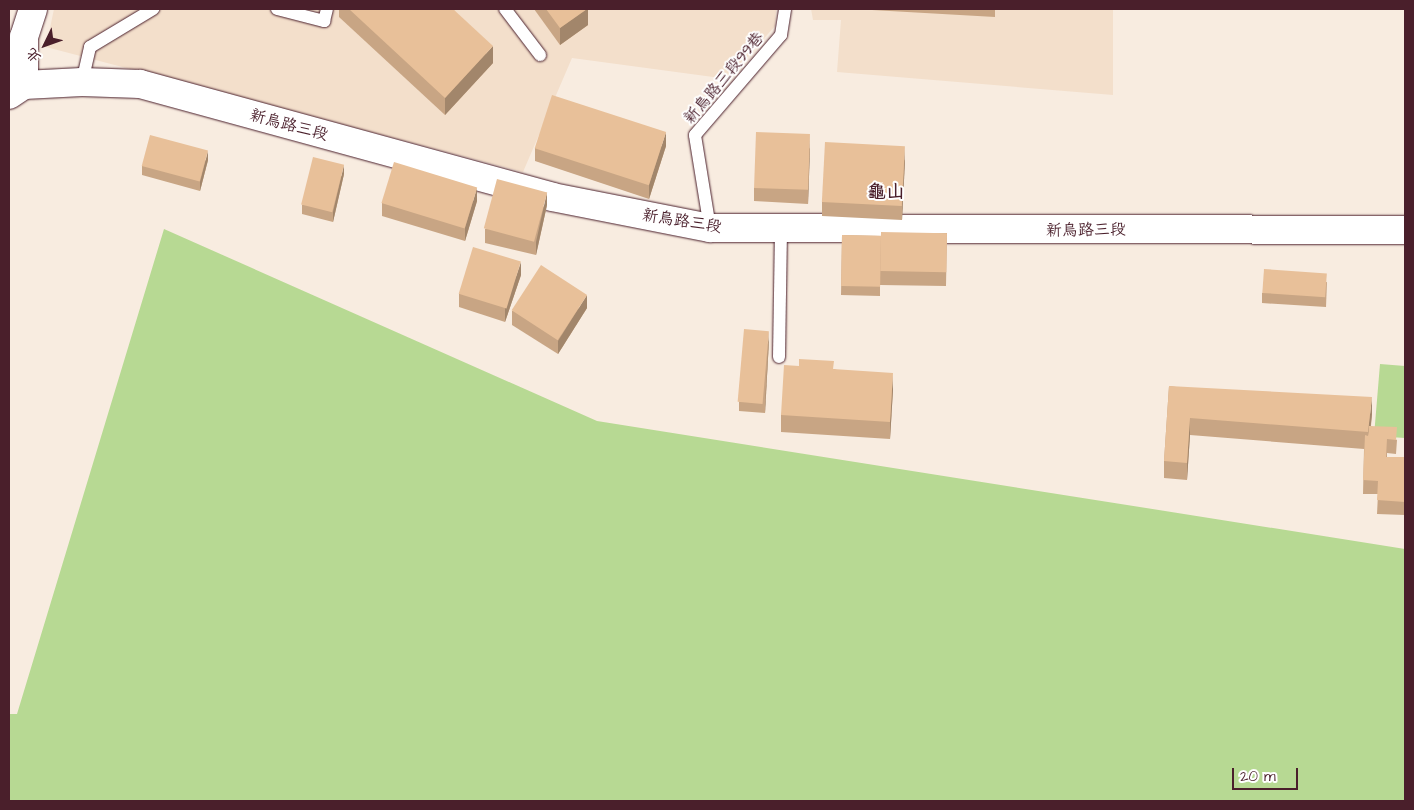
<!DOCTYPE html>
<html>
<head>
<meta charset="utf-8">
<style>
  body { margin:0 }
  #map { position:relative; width:1414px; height:810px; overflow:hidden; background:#f8ece0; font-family:"Architects Daughter","LXGW WenKai TC",sans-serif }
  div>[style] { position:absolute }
  .built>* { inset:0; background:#f3dfcb }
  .green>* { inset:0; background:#b7d993 }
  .roads { filter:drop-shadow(0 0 1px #4a1f2b) drop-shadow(0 0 1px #4a1f2b) }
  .lane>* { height:12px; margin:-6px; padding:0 6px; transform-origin:6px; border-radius:6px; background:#fff }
  .secondary>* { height:28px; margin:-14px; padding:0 14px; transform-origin:14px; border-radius:14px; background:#fff }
  .primary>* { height:28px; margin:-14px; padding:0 14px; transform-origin:14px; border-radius:14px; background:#fff }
  .wall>* { inset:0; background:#c8a584 }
  .shaded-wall>* { inset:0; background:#a2866b }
  .building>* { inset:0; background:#e8c099; transform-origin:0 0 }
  span { translate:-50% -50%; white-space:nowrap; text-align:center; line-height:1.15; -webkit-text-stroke:4px #fff; paint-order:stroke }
  .street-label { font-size:16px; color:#4a1f2b }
  .quarter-label { font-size:19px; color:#4a1f2b; font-weight:700 }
  .frame { position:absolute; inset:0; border:10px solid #4a1f2b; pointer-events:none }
  .north { position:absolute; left:20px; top:20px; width:50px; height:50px; -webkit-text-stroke:4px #fff; paint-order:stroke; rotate:228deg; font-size:14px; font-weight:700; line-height:20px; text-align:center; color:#4a1f2b }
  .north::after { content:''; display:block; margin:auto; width:18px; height:22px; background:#4a1f2b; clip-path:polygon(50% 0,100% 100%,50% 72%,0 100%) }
  .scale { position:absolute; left:1232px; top:768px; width:66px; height:22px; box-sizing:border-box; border:2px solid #4a1f2b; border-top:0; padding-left:6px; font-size:15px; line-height:18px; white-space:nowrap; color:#4a1f2b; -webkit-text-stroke:4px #fff; paint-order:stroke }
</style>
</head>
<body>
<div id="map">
  <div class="built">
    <i style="clip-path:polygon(54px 9px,776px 9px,775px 26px,728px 79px,572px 58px,523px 172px,46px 47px)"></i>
    <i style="clip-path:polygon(811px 9px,1113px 9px,1113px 95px,837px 72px,841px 20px,813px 20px)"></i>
  </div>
  <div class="green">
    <i style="clip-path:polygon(164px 229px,597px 421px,1405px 549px,1405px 801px,9px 801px,9px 714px,17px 714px)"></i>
    <i style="clip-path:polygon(1380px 364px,1405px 366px,1405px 438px,1374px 436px)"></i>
  </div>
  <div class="roads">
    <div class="lane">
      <i style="left:277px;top:9px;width:49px;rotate:14.3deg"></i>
      <i style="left:324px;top:21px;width:12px;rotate:-76deg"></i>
      <i style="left:505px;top:9px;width:58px;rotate:52.7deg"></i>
      <i style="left:82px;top:82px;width:36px;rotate:-77deg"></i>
      <i style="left:90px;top:47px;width:74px;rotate:-31.1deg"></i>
      <i style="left:710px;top:228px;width:94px;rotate:-99.2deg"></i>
      <i style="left:695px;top:135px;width:132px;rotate:-49.3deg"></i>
      <i style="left:781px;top:35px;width:26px;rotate:-81deg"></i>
      <i style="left:779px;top:357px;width:127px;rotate:-89.1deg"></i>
    </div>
    <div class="secondary">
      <i style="left:24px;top:85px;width:48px;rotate:-90deg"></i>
      <i style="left:24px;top:37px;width:29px;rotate:-72deg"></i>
    </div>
    <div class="primary">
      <i style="left:9px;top:95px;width:18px;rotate:-34deg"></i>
      <i style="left:24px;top:85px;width:58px;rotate:-3deg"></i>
      <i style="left:82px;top:82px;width:58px;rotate:2deg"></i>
      <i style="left:140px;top:84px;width:427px;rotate:15.3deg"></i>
      <i style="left:552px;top:197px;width:161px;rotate:11.1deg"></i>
      <i style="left:710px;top:228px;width:695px;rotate:0.16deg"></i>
    </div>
  </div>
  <div class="wall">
    <i style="clip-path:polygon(339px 9px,453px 9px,493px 63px,445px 115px,339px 17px)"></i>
    <i style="clip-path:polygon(534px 9px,588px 9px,588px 25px,560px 45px)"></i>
    <i style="clip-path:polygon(872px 9px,995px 9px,995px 17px,872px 10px)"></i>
    <i style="clip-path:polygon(666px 146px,649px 199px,535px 161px,535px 148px)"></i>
    <i style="clip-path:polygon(810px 148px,808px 204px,754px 201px,754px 188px)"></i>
    <i style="clip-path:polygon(208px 160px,200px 191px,142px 175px,142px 166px)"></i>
    <i style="clip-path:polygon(905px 160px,902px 220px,822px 216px,822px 202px)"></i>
    <i style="clip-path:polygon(344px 174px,333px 222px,302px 214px,302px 205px)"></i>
    <i style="clip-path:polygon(477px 201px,465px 241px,382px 216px,382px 203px)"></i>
    <i style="clip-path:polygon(547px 205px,536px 255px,485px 243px,485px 229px)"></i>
    <i style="clip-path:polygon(947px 233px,946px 286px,880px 285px,880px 282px,880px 296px,841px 295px,842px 235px,881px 236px)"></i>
    <i style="clip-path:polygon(521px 275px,505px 322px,459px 307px,459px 294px)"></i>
    <i style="clip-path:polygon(1327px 282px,1326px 307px,1262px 303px,1262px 293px)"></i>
    <i style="clip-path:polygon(587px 308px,558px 354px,512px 325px,512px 311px)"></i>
    <i style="clip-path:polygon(769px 340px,765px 413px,739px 411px,739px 402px)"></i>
    <i style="clip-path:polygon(799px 366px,834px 369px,893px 390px,890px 439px,781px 432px,781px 415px)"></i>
    <i style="clip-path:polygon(1169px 386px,1372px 414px,1371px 426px,1397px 440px,1396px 454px,1387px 453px,1387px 457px,1405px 457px,1405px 515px,1377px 514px,1378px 494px,1363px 494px,1364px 449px,1190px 435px,1187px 480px,1164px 478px,1164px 461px)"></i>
  </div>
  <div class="shaded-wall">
    <i style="clip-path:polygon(587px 9px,588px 9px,588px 25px,560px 45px,560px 28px)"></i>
    <i style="clip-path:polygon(493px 46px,493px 63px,445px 115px,445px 98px)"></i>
    <i style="clip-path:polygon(666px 132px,666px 146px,649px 199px,649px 185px)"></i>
    <i style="clip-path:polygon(810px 134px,810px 148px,808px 204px,808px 190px)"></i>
    <i style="clip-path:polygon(905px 146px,905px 160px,902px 220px,902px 207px)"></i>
    <i style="clip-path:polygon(208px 151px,208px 160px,200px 191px,200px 182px)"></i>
    <i style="clip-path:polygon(344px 165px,344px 174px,333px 222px,333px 212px)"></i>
    <i style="clip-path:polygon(477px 188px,477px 201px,465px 241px,465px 228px)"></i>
    <i style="clip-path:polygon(547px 192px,547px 205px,536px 255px,536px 242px)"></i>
    <i style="clip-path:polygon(521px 262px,521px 275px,505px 322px,505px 309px)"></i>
    <i style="clip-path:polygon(587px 295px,587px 308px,558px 354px,558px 341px)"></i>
    <i style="clip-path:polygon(769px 331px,769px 340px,765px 413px,765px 404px)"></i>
    <i style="clip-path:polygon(893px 373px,893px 390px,890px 439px,890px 422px)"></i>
    <i style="clip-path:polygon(1372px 397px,1372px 414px,1368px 449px,1368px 432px)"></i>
    <i style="clip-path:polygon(1190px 418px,1190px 435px,1187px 480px,1187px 463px)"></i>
  </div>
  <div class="building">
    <i style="clip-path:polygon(349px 9px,453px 9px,493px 46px,445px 98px)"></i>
    <i style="clip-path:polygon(546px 9px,587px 9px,560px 28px)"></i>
    <i style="left:552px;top:95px;width:120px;height:56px;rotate:18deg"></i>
    <i style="left:756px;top:132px;width:54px;height:56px;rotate:2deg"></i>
    <i style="left:150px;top:135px;width:60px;height:32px;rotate:15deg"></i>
    <i style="left:825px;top:142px;width:80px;height:60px;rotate:3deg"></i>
    <i style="left:313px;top:157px;width:32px;height:49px;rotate:14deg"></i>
    <i style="left:394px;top:162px;width:87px;height:43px;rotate:17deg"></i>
    <i style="left:497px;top:179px;width:52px;height:51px;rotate:15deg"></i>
    <i style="left:881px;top:232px;width:66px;height:39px;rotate:1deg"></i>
    <i style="left:842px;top:235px;width:39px;height:51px;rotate:1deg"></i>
    <i style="left:473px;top:247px;width:50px;height:49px;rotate:17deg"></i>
    <i style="left:541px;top:265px;width:55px;height:54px;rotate:33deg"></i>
    <i style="left:1264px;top:269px;width:63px;height:24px;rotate:4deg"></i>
    <i style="left:744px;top:329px;width:25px;height:73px;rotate:5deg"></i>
    <i style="clip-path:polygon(799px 359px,834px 361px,833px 369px,893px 373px,890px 422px,781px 415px,784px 365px,799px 366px)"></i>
    <i style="clip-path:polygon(1169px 386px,1372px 397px,1368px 432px,1190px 418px,1187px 463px,1164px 461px)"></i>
    <i style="clip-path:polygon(1369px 426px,1397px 427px,1396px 440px,1387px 439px,1386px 457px,1405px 457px,1405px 502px,1377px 500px,1378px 481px,1363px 480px,1365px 435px,1368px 436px)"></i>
  </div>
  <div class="street-label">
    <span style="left:724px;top:78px;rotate:-50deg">新烏路三段99巷</span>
    <span style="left:289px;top:125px;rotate:15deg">新烏路三段</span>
    <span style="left:682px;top:221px;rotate:9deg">新烏路三段</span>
    <span style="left:1086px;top:230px;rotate:-1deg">新烏路三段</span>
  </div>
  <div class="quarter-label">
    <span style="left:886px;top:193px">龜山</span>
  </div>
  <div class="frame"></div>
  <div class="north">北</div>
  <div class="scale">20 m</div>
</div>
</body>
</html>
